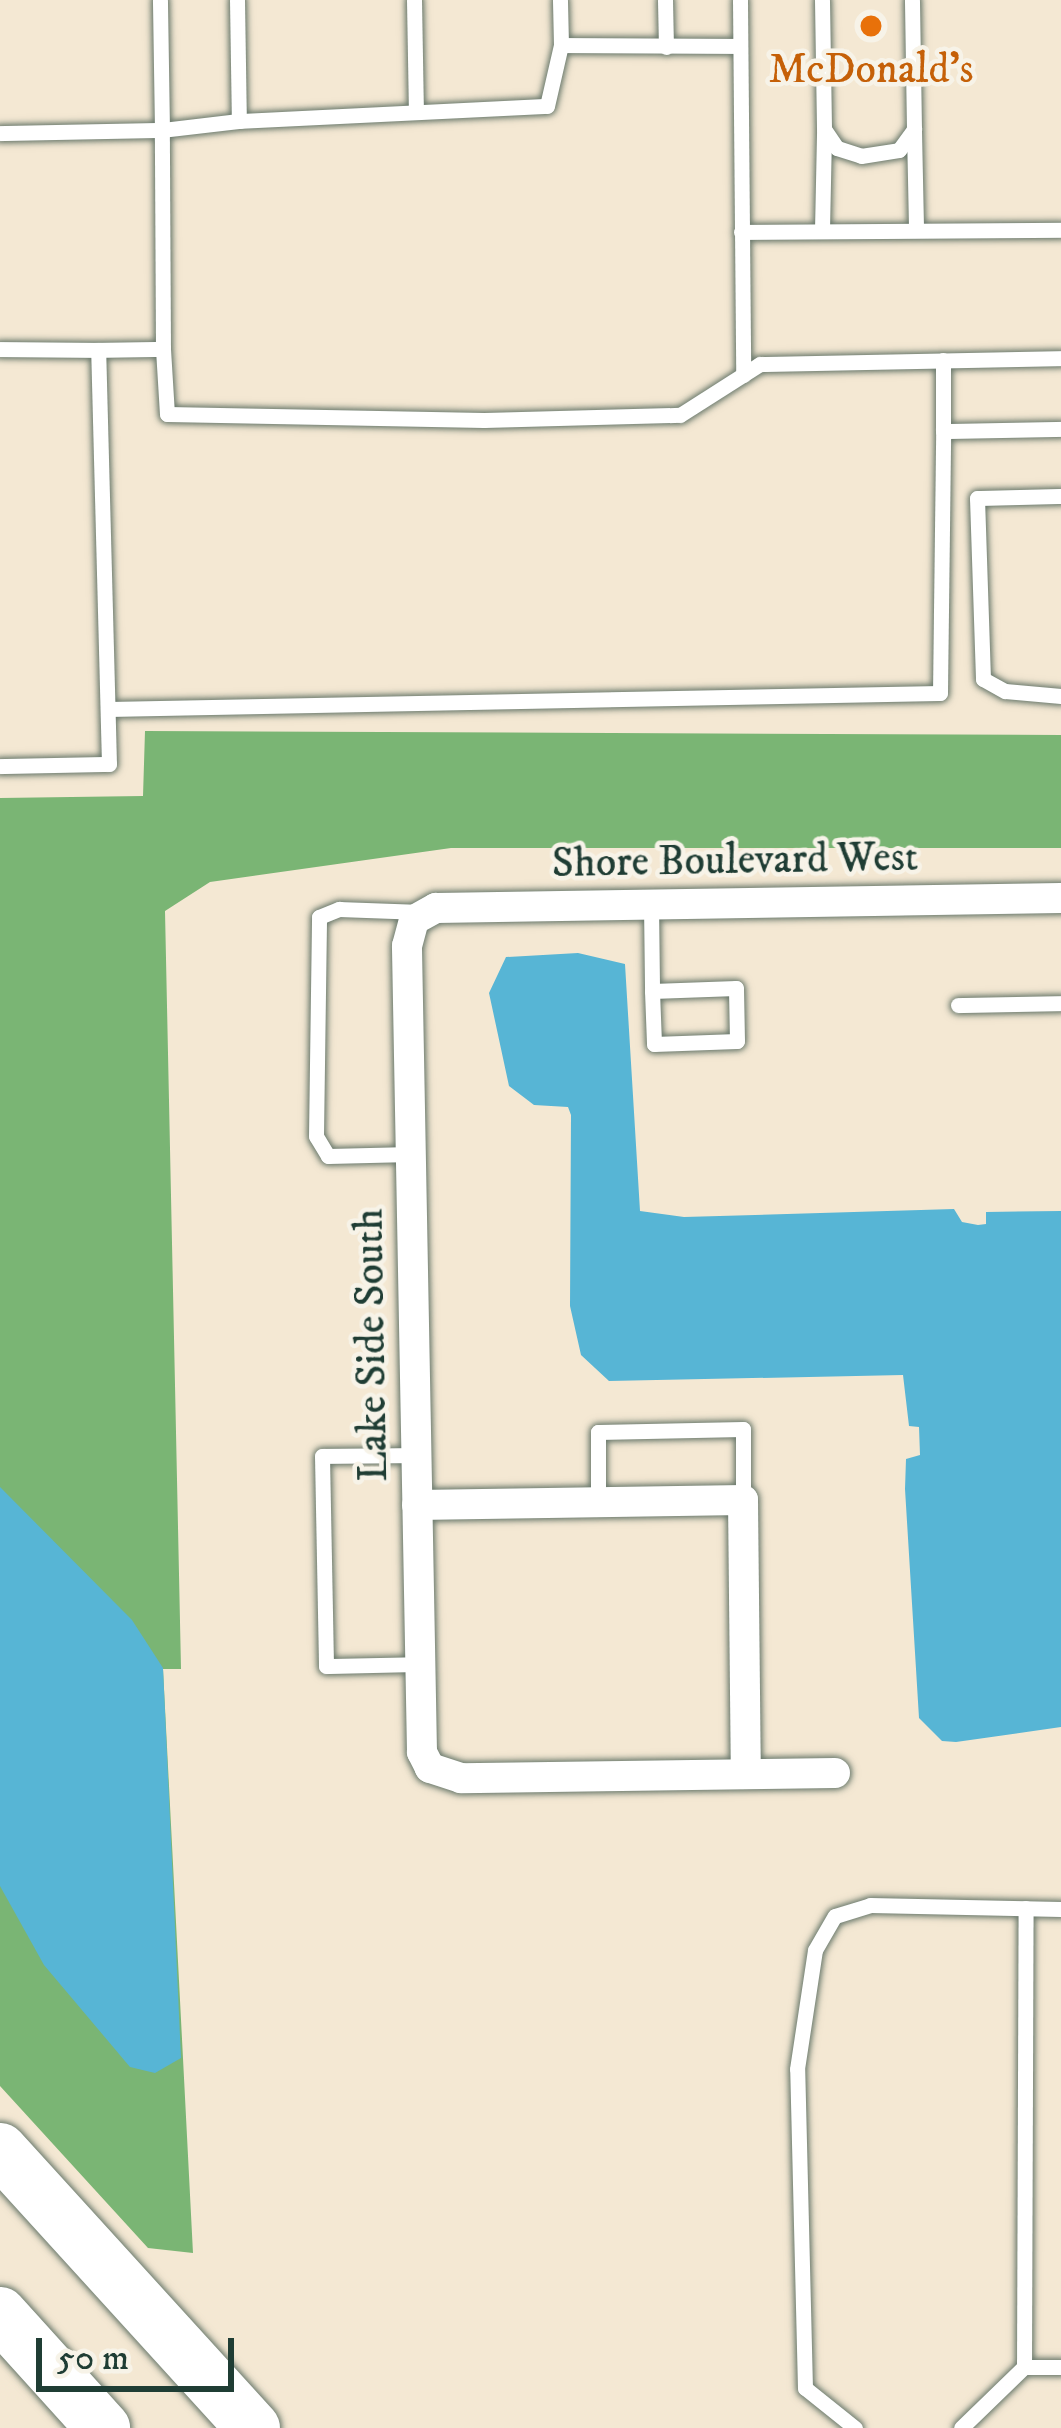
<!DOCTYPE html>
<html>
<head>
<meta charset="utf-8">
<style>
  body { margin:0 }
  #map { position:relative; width:1061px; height:2428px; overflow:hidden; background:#f4e8d3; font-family:"IM FELL DW Pica",serif }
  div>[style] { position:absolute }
  .forest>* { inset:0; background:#7ab574 }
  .water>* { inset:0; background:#57b5d5 }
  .roads { filter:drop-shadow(0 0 3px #6a796c) drop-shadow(0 0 3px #6a796c) }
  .lane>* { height:15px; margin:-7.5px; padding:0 7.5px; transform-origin:7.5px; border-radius:7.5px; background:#fff }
  .street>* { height:30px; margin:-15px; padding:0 15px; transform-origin:15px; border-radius:15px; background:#fff }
  .highway>* { height:54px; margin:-27px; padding:0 27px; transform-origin:27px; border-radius:27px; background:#fff }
  .dots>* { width:33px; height:33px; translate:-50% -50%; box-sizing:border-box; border:6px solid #f7f3e8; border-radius:50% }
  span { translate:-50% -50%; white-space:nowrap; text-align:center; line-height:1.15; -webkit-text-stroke:9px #f7f3e8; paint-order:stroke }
  .food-label { font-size:42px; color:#c56008 }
  .street-label { font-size:42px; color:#1f3d34 }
  .scale { position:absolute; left:36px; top:2338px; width:198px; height:54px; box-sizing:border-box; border:6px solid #1f3d34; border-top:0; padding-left:15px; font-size:36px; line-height:42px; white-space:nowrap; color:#1f3d34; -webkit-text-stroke:9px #f7f3e8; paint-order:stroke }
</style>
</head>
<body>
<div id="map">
  <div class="forest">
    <i style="clip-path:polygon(145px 731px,1061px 735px,1061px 848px,451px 848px,210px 882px,165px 911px,181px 1669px,163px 1669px,193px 2253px,148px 2248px,0 2086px,0 798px,143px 796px)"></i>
  </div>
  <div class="water">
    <i style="clip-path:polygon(578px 953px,625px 964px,640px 1211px,684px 1217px,954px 1209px,962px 1222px,978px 1225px,986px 1224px,986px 1212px,1061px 1211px,1061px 1727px,956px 1742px,942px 1741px,919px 1718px,905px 1489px,906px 1459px,920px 1455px,919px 1427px,909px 1426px,903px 1375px,609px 1381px,581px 1355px,570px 1306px,571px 1115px,568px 1107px,534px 1105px,509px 1086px,489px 993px,506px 957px)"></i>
    <i style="clip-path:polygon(0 1487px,132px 1620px,163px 1668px,181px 2058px,155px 2073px,130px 2067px,44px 1965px,0 1886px)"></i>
  </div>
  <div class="roads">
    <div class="lane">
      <i style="left:237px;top:0;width:121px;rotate:89.1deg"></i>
      <i style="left:239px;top:121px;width:308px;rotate:-2.8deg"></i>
      <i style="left:547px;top:106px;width:63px;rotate:-77.1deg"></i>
      <i style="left:561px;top:45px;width:45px;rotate:-91.3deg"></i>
      <i style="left:414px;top:0;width:110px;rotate:89deg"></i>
      <i style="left:665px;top:0;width:47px;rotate:88.8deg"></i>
      <i style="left:740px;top:0;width:375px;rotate:89.5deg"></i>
      <i style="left:822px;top:0;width:129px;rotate:89.1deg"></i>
      <i style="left:824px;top:129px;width:23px;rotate:56deg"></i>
      <i style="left:837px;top:148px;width:25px;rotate:18deg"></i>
      <i style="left:861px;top:156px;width:38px;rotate:-9deg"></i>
      <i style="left:899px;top:150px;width:26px;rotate:-54deg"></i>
      <i style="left:914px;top:129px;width:129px;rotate:-90.9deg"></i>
      <i style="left:561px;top:45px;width:179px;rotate:0.3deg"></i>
      <i style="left:914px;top:131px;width:99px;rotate:88.8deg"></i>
      <i style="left:0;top:133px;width:162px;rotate:-1.1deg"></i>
      <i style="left:162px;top:130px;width:130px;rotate:-90.9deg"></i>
      <i style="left:822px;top:230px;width:99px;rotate:-88.8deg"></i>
      <i style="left:741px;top:232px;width:320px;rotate:-0.4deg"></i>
      <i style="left:0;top:349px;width:98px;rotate:0.6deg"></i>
      <i style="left:163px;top:349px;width:65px;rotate:86.5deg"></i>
      <i style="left:167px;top:414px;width:317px;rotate:1.1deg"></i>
      <i style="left:484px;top:420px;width:196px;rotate:-1.5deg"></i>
      <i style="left:680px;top:415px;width:95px;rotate:-32.5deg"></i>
      <i style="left:760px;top:364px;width:301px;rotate:-1.1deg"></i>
      <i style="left:943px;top:431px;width:71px;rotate:-90deg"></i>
      <i style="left:1061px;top:496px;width:84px;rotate:178.6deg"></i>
      <i style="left:977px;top:498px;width:181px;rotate:88.1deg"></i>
      <i style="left:983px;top:679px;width:25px;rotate:29deg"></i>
      <i style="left:1005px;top:691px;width:56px;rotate:5.1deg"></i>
      <i style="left:108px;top:709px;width:832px;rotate:-1.1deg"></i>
      <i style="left:940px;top:693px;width:262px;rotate:-89.3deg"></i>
      <i style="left:943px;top:431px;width:118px;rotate:-1deg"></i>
      <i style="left:0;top:766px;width:109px;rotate:-1.1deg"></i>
      <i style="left:109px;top:764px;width:414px;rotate:-91.5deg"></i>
      <i style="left:98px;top:350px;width:65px;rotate:-0.9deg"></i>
      <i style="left:163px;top:349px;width:219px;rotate:-90.3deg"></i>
      <i style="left:162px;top:130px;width:78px;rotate:-6.7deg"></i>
      <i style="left:651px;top:904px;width:87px;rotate:89.3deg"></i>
      <i style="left:652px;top:991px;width:53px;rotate:87.8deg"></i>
      <i style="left:654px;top:1044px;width:83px;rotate:-2.1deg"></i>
      <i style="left:737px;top:1041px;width:53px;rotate:-91.1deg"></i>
      <i style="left:736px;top:988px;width:84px;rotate:178deg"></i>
      <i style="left:958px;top:1005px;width:103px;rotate:-1.1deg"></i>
      <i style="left:411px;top:1154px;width:83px;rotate:178.6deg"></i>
      <i style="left:328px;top:1156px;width:23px;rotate:-121deg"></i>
      <i style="left:316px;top:1136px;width:219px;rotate:-89.2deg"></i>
      <i style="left:319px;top:917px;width:22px;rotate:-22deg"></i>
      <i style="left:339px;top:909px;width:82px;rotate:2.1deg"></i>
      <i style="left:416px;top:1455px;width:94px;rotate:179.4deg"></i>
      <i style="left:322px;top:1456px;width:210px;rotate:88.9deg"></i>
      <i style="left:326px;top:1666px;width:94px;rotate:-1.2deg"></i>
      <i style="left:598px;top:1503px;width:71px;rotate:-90deg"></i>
      <i style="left:598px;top:1432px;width:145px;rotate:-1.2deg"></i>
      <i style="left:743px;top:1429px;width:71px;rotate:90deg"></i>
      <i style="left:1024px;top:2367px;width:37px"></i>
      <i style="left:855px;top:2428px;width:64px;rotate:-141.3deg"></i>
      <i style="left:805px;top:2388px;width:319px;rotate:-91.4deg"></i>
      <i style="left:797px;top:2069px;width:120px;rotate:-81.4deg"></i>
      <i style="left:815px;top:1950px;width:39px;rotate:-60deg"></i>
      <i style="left:835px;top:1916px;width:37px;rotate:-17deg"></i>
      <i style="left:870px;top:1905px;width:191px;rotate:1.2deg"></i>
      <i style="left:961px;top:2428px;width:88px;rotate:-44.1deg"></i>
      <i style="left:1024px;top:2367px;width:459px;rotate:-89.8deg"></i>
    </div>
    <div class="street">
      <i style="left:417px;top:1505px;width:326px;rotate:-0.9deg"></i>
      <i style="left:743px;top:1500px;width:274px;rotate:89.4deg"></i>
      <i style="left:835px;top:1773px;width:374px;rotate:179.2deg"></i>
      <i style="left:461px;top:1778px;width:33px;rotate:-162deg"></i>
      <i style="left:430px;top:1768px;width:18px;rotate:-117deg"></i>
      <i style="left:422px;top:1752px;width:806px;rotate:-91.07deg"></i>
      <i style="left:407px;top:946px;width:27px;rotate:-75deg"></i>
      <i style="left:414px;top:920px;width:25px;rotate:-29deg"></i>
      <i style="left:436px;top:908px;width:625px;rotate:-0.92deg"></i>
    </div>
    <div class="highway">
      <i style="left:0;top:2150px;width:376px;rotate:47.7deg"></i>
      <i style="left:0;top:2314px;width:154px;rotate:47.9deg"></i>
    </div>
  </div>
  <div class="dots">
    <i style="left:871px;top:26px;background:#e8710a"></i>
  </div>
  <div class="food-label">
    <span style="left:871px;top:70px">McDonald's</span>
  </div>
  <div class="street-label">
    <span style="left:735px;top:861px;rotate:-1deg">Shore Boulevard West</span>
    <span style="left:372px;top:1345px;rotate:-91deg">Lake Side South</span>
  </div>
  <div class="scale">50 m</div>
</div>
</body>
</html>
